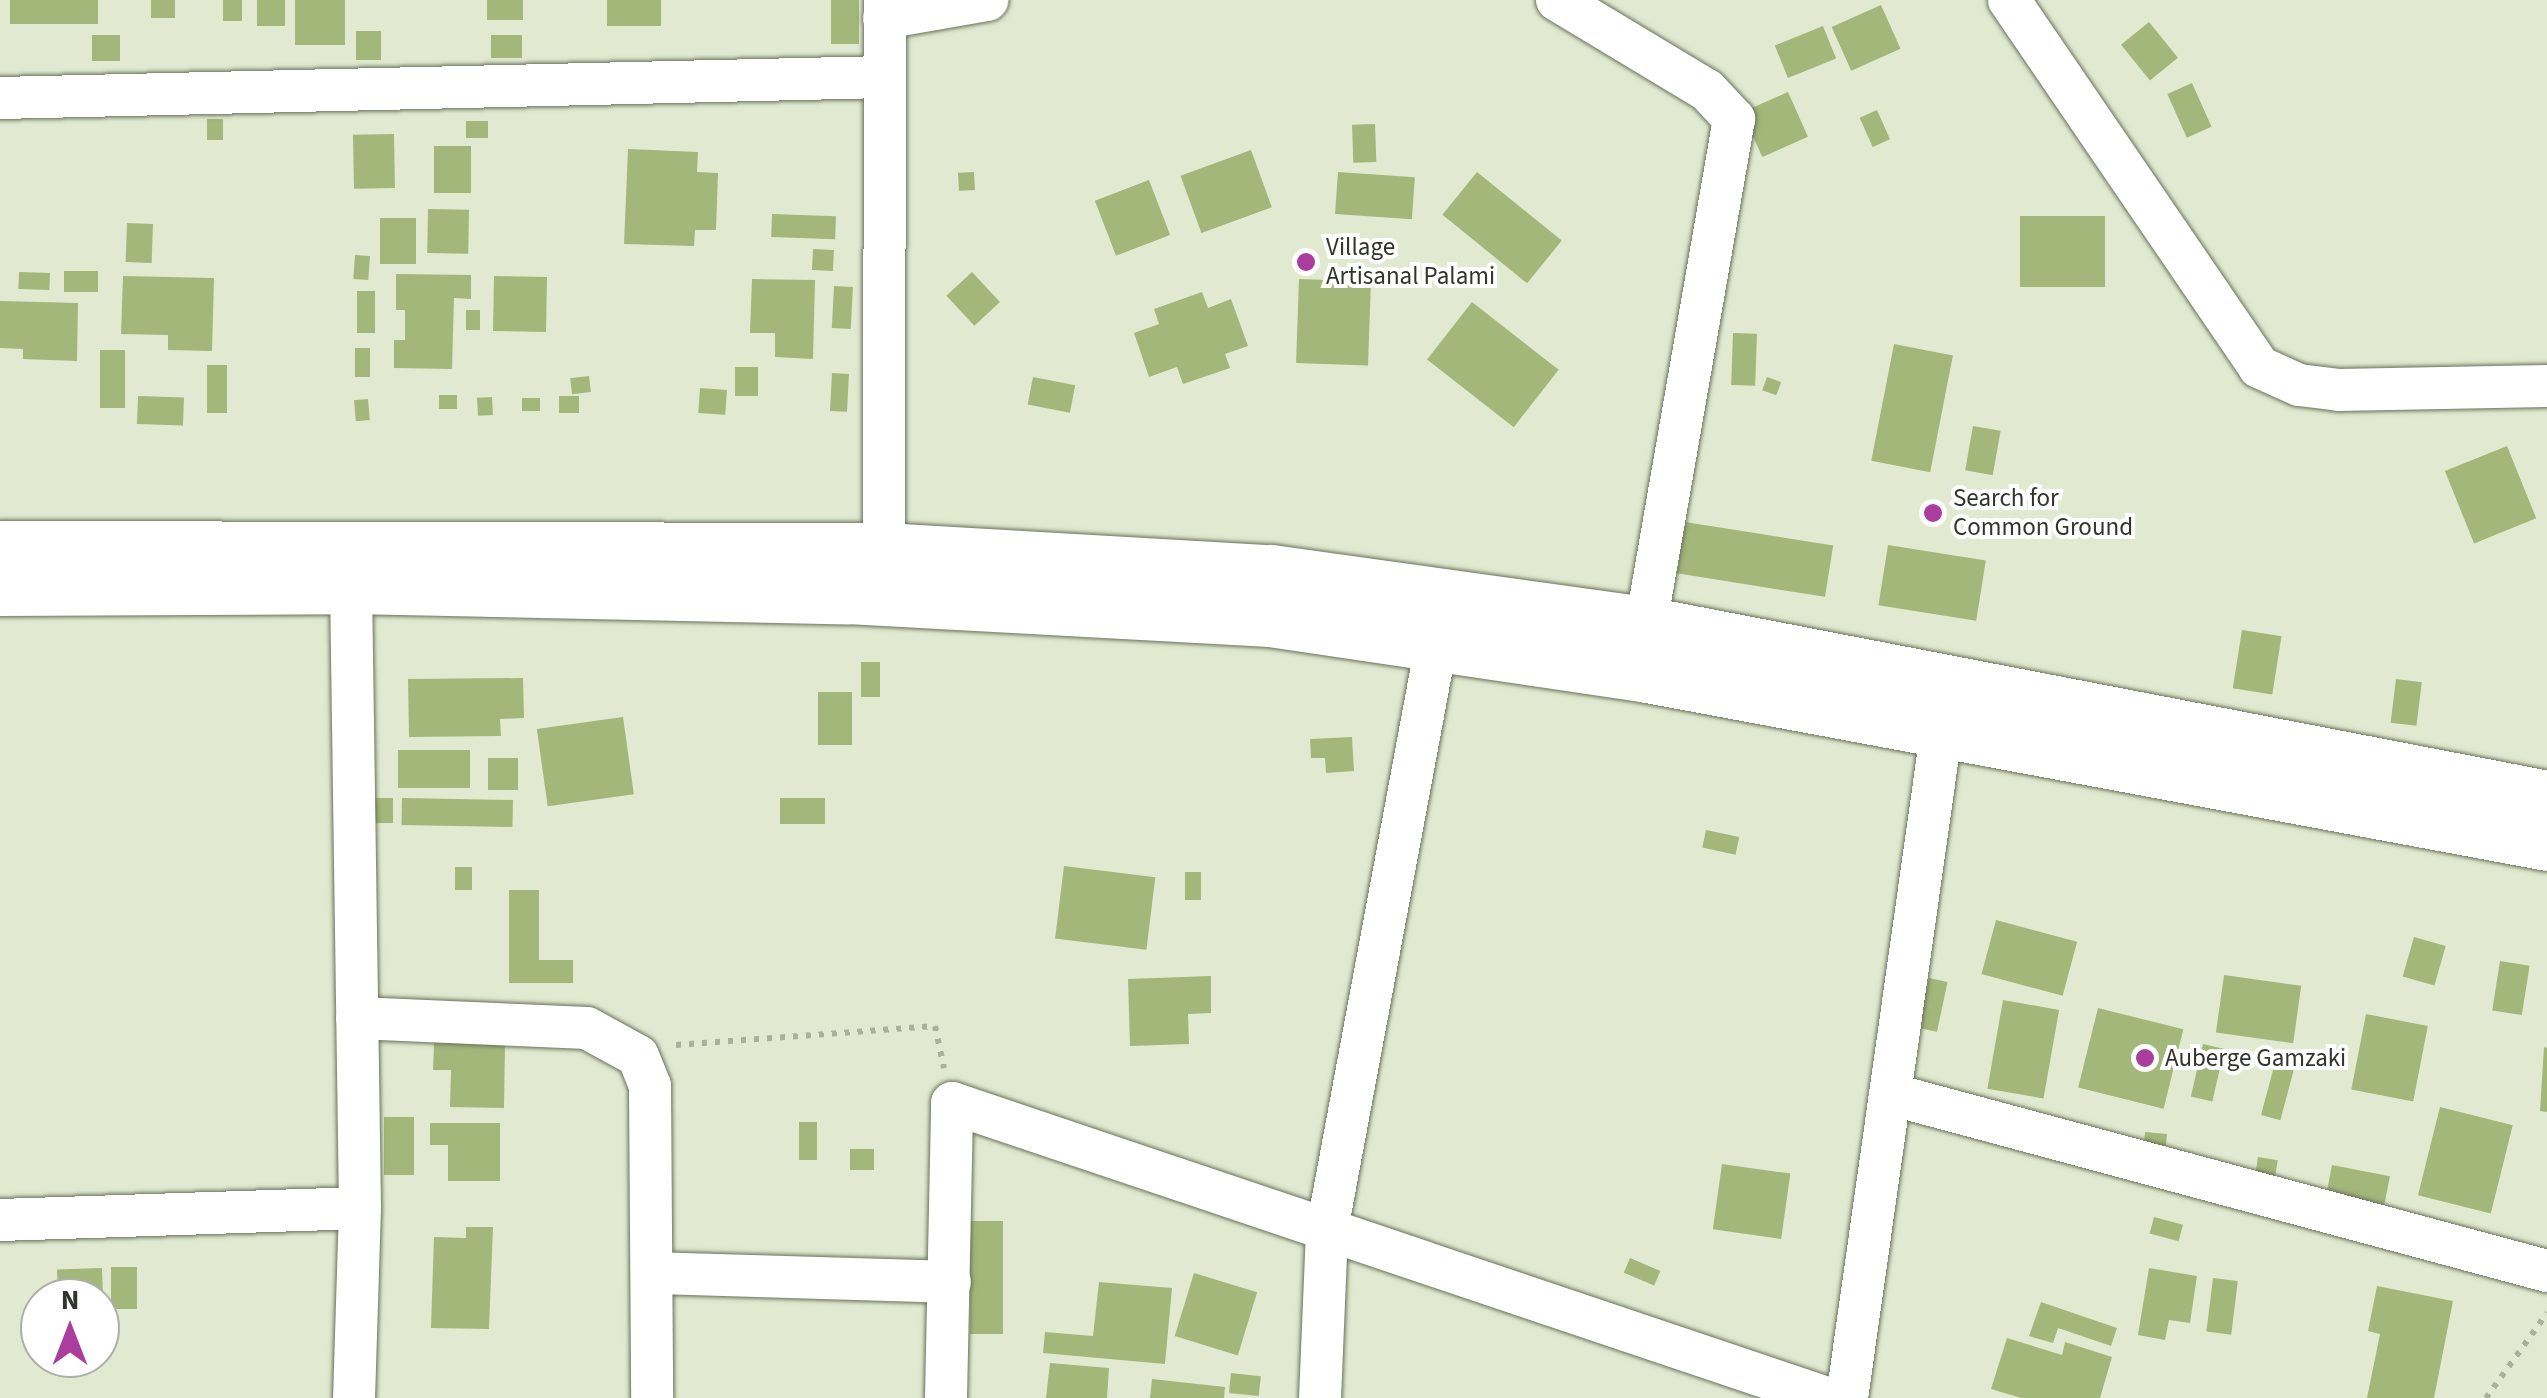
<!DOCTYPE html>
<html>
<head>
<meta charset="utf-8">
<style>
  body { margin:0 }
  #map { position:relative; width:2547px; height:1398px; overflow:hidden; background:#e1ead0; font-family:"Source Sans 3",sans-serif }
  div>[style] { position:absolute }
  .building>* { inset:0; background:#a3b77a; transform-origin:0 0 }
  .path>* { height:6px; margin-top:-3px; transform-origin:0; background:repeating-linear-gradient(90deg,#a9b09c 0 5px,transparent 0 13px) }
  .roads { filter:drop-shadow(0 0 2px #69715b) drop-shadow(0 0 2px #69715b) }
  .minor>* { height:42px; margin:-21px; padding:0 21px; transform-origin:21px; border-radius:21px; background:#fff }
  .trunk>* { height:55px; margin:-27.5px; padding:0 27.5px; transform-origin:27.5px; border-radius:27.5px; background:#fff }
  .dots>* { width:28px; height:28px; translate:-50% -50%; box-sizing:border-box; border:5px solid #fff; border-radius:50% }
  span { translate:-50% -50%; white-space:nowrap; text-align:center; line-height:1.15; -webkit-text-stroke:8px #fff; paint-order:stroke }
  .poi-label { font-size:25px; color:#32352b }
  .left { translate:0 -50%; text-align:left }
  .north { position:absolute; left:20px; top:1278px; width:100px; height:100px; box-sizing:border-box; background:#fff; border:2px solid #adaeaa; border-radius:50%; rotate:0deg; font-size:28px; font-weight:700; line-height:40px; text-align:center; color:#32352b }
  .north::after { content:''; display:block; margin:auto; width:35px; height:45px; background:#aa3d9d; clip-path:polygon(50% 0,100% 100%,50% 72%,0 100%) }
</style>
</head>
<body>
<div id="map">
  <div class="building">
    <i style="left:10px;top:0;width:88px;height:24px"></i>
    <i style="left:151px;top:0;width:24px;height:18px"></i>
    <i style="left:223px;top:0;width:19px;height:21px"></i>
    <i style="left:257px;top:0;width:28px;height:26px"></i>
    <i style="left:295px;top:0;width:50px;height:45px"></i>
    <i style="left:487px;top:0;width:36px;height:20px"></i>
    <i style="left:607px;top:0;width:54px;height:26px"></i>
    <i style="left:831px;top:0;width:28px;height:44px"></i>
    <i style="left:1881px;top:5px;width:48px;height:54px;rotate:66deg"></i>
    <i style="left:2149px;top:22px;width:46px;height:36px;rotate:51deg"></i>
    <i style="left:1823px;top:26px;width:35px;height:52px;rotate:68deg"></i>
    <i style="left:356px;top:31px;width:25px;height:29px"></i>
    <i style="left:120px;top:35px;width:26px;height:28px;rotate:90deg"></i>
    <i style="left:491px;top:35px;width:31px;height:23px"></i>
    <i style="left:2192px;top:83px;width:48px;height:27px;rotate:66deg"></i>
    <i style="left:1788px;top:92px;width:49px;height:50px;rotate:66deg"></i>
    <i style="left:1877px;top:110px;width:32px;height:19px;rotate:66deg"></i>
    <i style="left:207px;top:119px;width:16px;height:21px"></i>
    <i style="left:466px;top:121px;width:22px;height:17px"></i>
    <i style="left:1375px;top:124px;width:38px;height:23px;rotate:88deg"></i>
    <i style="left:394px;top:134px;width:54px;height:41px;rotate:89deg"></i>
    <i style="left:434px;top:146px;width:37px;height:47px"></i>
    <i style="clip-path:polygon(628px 149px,698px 152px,697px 172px,718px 173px,716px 230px,695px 230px,694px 246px,624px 244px)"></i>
    <i style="left:1251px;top:150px;width:61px;height:75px;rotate:70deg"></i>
    <i style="left:974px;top:172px;width:18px;height:16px;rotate:87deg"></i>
    <i style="left:1338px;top:172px;width:77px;height:42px;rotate:4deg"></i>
    <i style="left:1477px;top:172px;width:109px;height:55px;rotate:39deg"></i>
    <i style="left:1149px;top:180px;width:59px;height:58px;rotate:69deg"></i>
    <i style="left:428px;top:209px;width:41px;height:44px;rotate:1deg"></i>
    <i style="left:772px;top:214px;width:64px;height:23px;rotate:2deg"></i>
    <i style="left:2020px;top:216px;width:85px;height:71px"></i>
    <i style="left:380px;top:218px;width:36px;height:46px"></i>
    <i style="left:127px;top:223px;width:26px;height:39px;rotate:2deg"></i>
    <i style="left:813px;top:249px;width:21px;height:21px;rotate:3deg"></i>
    <i style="left:355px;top:255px;width:15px;height:24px;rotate:4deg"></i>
    <i style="left:64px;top:271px;width:34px;height:21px"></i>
    <i style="left:19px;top:272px;width:31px;height:17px;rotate:2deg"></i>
    <i style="left:972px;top:272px;width:41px;height:35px;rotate:47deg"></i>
    <i style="clip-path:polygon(396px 274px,471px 275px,471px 299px,454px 298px,452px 369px,394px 368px,394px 340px,405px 340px,405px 310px,396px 310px)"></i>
    <i style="clip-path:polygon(123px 276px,214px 278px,212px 351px,168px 350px,168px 335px,121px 334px)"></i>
    <i style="left:494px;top:276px;width:53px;height:55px;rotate:1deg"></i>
    <i style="clip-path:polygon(752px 279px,815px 280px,813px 359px,775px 357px,775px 333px,750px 333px)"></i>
    <i style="left:1299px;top:279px;width:72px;height:84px;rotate:2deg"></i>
    <i style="left:834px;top:286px;width:19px;height:42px;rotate:3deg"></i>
    <i style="left:357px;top:291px;width:18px;height:42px"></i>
    <i style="clip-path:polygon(1202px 292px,1208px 308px,1231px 299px,1248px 346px,1225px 354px,1230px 368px,1183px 384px,1177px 367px,1149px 377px,1134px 333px,1159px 324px,1154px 309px)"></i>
    <i style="clip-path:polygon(0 301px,78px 303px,77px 361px,23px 359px,23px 349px,0 348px)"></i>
    <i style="left:1472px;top:302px;width:110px;height:73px;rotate:38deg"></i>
    <i style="left:466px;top:310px;width:14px;height:20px"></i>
    <i style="left:1733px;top:333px;width:24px;height:52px;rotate:2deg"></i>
    <i style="left:1894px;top:344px;width:60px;height:119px;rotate:11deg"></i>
    <i style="left:355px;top:348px;width:15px;height:29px"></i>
    <i style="left:100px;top:350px;width:25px;height:58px"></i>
    <i style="left:207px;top:365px;width:20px;height:48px"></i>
    <i style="left:735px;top:367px;width:23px;height:29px"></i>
    <i style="left:832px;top:373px;width:17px;height:38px;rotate:3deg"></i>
    <i style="left:589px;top:376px;width:16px;height:19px;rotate:83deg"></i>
    <i style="left:1033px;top:377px;width:43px;height:28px;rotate:11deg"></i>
    <i style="left:1767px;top:377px;width:15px;height:14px;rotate:20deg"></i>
    <i style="left:700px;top:388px;width:27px;height:25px;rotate:4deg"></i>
    <i style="left:457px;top:395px;width:14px;height:18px;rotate:90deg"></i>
    <i style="left:138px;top:396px;width:46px;height:28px;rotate:2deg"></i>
    <i style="left:559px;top:396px;width:20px;height:17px"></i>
    <i style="left:492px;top:397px;width:18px;height:15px;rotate:87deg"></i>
    <i style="left:522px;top:398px;width:18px;height:13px"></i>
    <i style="left:368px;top:399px;width:21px;height:14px;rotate:85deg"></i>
    <i style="left:1973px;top:426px;width:28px;height:45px;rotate:10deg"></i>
    <i style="left:2507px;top:446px;width:78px;height:67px;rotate:68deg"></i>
    <i style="left:1685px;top:522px;width:150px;height:52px;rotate:9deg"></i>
    <i style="left:1888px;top:545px;width:99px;height:61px;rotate:9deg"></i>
    <i style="left:2242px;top:630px;width:40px;height:59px;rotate:9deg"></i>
    <i style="left:861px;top:662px;width:19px;height:35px"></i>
    <i style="clip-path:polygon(523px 678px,524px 718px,500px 719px,501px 736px,409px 737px,408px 679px)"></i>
    <i style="left:2396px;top:679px;width:26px;height:44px;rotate:7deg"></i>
    <i style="left:818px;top:692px;width:34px;height:53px"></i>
    <i style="left:623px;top:717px;width:78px;height:87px;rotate:82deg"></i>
    <i style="clip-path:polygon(1352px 737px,1354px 771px,1326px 773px,1325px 758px,1311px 758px,1310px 739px)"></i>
    <i style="left:398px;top:750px;width:72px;height:38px"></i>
    <i style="left:488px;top:758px;width:30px;height:32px"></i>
    <i style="left:365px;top:798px;width:28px;height:25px"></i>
    <i style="left:402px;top:798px;width:111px;height:27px;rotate:1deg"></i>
    <i style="left:780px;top:798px;width:45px;height:26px"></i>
    <i style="left:1706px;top:830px;width:34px;height:18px;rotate:12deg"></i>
    <i style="left:1064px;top:866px;width:92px;height:73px;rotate:7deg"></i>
    <i style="left:455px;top:867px;width:17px;height:23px"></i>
    <i style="left:1185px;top:872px;width:16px;height:28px"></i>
    <i style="clip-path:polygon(509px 890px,539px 890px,539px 960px,573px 960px,573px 983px,509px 983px)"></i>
    <i style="left:1996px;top:920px;width:84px;height:56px;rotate:15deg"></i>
    <i style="left:2414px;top:937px;width:33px;height:41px;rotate:16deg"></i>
    <i style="left:2500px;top:961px;width:30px;height:50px;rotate:9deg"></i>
    <i style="left:2224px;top:975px;width:78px;height:58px;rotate:8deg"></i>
    <i style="clip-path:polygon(1211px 976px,1211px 1013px,1188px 1014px,1189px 1044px,1130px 1046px,1128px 979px)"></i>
    <i style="left:1929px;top:978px;width:19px;height:51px;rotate:12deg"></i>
    <i style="left:2003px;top:1000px;width:57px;height:90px;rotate:10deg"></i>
    <i style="left:2098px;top:1008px;width:88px;height:82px;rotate:14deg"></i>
    <i style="left:2366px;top:1014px;width:63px;height:77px;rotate:11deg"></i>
    <i style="clip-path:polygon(434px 1043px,505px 1044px,504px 1108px,450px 1107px,451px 1070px,433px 1070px)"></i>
    <i style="left:2203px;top:1044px;width:22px;height:54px;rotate:13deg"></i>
    <i style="clip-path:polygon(2544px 1047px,2547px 1048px,2547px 1112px,2540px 1111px)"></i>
    <i style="left:2276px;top:1059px;width:20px;height:58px;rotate:15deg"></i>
    <i style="left:2440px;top:1107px;width:75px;height:91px;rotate:14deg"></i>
    <i style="left:384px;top:1117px;width:30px;height:58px"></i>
    <i style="left:799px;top:1122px;width:18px;height:38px"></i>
    <i style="clip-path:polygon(430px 1123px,500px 1123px,500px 1181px,448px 1181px,448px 1145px,430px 1145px)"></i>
    <i style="left:2145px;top:1132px;width:22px;height:19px;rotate:5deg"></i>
    <i style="left:850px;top:1149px;width:24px;height:21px"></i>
    <i style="left:2258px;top:1157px;width:20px;height:24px;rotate:9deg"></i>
    <i style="left:1722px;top:1164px;width:69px;height:66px;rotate:8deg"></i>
    <i style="left:2332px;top:1165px;width:59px;height:36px;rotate:11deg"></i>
    <i style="left:2154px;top:1217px;width:30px;height:17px;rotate:15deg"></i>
    <i style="left:970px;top:1221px;width:33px;height:113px"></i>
    <i style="clip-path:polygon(466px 1227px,493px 1227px,489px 1329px,431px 1328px,434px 1237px,466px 1238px)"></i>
    <i style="left:1630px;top:1258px;width:33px;height:16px;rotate:23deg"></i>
    <i style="left:111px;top:1267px;width:26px;height:42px"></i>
    <i style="left:102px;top:1268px;width:30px;height:45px;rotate:88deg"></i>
    <i style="clip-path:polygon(2149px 1268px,2197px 1276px,2190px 1323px,2169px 1320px,2165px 1340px,2138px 1335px)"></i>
    <i style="left:1194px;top:1273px;width:66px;height:66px;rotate:17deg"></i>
    <i style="left:2213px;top:1278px;width:25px;height:54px;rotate:7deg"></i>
    <i style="clip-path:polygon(1099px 1282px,1172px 1288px,1165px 1364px,1043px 1353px,1045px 1332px,1093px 1336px)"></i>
    <i style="clip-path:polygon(2377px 1286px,2453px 1301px,2434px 1398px,2367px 1398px,2380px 1334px,2368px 1331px)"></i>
    <i style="clip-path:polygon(2041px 1302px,2117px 1328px,2111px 1346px,2058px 1328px,2053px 1343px,2029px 1336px)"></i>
    <i style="clip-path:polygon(2007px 1338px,2062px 1355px,2065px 1342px,2112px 1357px,2100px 1398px,2021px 1398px,1991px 1389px)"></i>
    <i style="clip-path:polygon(1050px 1363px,1109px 1368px,1107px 1398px,1046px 1398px)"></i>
    <i style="left:1231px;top:1373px;width:30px;height:20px;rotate:6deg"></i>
    <i style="clip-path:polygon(1152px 1379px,1225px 1387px,1224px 1398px,1150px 1398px)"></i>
  </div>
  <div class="path">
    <i style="left:676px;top:1045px;width:260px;rotate:-4.2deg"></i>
    <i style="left:935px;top:1026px;width:43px;rotate:77.9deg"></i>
    <i style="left:2486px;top:1398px;width:105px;rotate:-54.3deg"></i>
  </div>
  <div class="roads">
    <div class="minor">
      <i style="left:1557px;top:0;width:175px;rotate:31deg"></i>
      <i style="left:1707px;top:90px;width:40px;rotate:47deg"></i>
      <i style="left:1734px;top:119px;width:513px;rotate:99.88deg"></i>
      <i style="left:2009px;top:0;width:444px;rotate:55.7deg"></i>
      <i style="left:2259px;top:367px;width:44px;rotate:24.2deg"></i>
      <i style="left:2299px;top:385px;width:39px;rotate:7deg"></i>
      <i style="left:2338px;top:390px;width:209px;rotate:-1.1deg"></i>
      <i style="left:884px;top:18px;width:105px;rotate:-9.9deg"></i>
      <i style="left:0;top:98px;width:882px;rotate:-1.36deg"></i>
      <i style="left:884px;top:550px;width:550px;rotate:-89.9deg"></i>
      <i style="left:351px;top:586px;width:622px;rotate:89.17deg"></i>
      <i style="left:360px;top:1208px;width:190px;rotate:91.8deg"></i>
      <i style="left:357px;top:1018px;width:230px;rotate:2.5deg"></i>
      <i style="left:587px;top:1028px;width:58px;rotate:28.8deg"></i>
      <i style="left:638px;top:1056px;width:32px;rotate:68deg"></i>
      <i style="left:650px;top:1086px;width:312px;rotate:89.6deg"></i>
      <i style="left:1890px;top:1094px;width:680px;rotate:15.08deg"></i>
      <i style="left:0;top:1220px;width:360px;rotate:-1.9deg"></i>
      <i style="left:654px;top:1273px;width:296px;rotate:1.7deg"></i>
      <i style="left:946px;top:1398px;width:295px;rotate:-88.8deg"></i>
      <i style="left:952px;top:1103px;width:923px;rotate:18.63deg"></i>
      <i style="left:1320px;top:1398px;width:168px;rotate:-87.6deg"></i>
      <i style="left:1327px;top:1230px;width:600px;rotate:-79.44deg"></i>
      <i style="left:1847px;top:1398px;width:706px;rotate:-81.94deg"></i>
    </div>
    <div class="trunk">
      <i style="left:0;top:548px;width:884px;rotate:0.13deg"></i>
      <i style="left:884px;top:550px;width:388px;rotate:3.3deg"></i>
      <i style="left:1271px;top:572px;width:379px;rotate:7.9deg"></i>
      <i style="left:1646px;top:624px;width:918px;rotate:10.93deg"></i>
      <i style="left:0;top:588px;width:351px;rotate:-0.3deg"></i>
      <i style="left:351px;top:586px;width:496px;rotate:1.2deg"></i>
      <i style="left:847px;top:596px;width:424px;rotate:3.1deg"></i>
      <i style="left:1270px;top:619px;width:381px;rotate:8.4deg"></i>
      <i style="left:1647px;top:675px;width:916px;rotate:10.57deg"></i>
    </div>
  </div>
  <div class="dots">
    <i style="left:1306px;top:262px;background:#aa3d9d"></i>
    <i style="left:1933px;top:513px;background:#aa3d9d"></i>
    <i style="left:2145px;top:1058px;background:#aa3d9d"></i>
  </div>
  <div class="poi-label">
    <span class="left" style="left:1326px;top:262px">Village<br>Artisanal Palami</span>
    <span class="left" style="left:1953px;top:513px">Search for<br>Common Ground</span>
    <span class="left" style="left:2165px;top:1058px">Auberge Gamzaki</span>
  </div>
  <div class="north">N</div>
</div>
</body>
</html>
